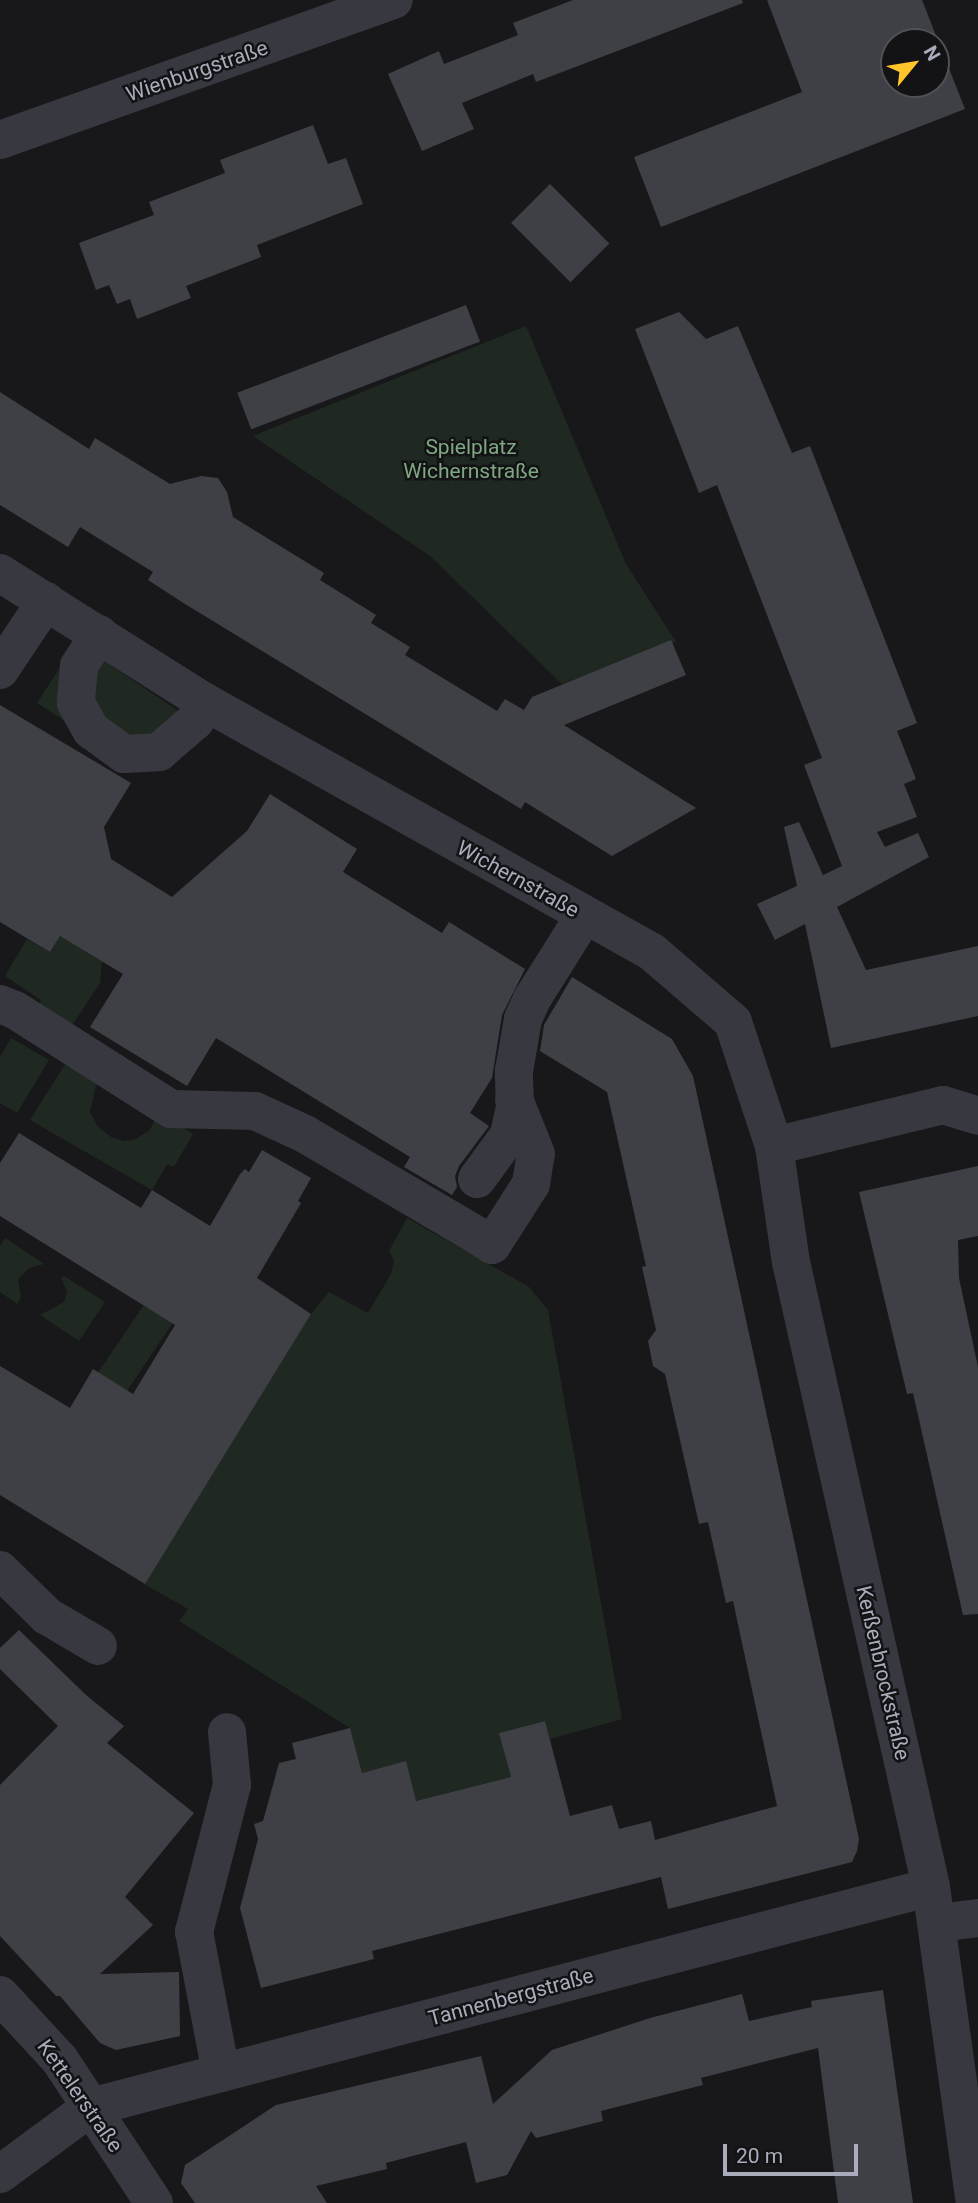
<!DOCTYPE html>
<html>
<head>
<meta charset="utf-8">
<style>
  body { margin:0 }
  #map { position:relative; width:978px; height:2203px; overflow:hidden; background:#18181a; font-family:Roboto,sans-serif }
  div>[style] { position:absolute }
  .green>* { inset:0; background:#1f2921; transform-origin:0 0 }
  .building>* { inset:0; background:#3f4045; transform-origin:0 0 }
  .minor>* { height:38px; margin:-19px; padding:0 19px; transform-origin:19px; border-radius:19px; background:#383940 }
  span { translate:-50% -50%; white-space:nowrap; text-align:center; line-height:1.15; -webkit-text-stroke:5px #131315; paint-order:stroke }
  .street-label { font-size:21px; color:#a9adbb }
  .park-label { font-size:21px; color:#7ea883 }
  .north { position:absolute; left:880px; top:28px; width:70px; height:70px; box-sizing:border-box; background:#131315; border:2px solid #4f5157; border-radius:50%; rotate:60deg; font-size:19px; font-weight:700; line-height:28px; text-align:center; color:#a9adbb }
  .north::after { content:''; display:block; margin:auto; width:24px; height:32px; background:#ffc52b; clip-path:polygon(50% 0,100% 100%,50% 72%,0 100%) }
  .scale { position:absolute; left:723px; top:2144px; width:135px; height:32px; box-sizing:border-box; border:4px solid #a9adbb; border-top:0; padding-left:9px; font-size:21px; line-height:24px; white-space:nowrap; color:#a9adbb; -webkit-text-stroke:5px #131315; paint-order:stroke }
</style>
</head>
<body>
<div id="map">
  <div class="green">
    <i style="clip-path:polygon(526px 326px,626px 564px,676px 642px,562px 684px,430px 556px,253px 436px)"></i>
    <i style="clip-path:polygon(97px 656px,183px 714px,169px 729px,131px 740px,101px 727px,88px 672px)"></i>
    <i style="clip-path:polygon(63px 663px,65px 721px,37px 703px)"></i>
    <i style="clip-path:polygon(60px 936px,102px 961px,100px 983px,69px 1030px,36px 1010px,41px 1000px,5px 976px,27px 939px,50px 952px)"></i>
    <i style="clip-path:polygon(11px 1038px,49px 1060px,17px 1113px,0 1103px,0 1057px)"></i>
    <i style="clip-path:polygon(69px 1058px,102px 1078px,96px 1086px,90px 1112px,98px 1127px,111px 1137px,123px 1141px,134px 1140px,150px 1130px,158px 1111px,193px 1134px,174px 1167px,167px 1164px,152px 1190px,30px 1120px)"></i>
    <i style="clip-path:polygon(407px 1218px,529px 1287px,548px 1310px,622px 1719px,550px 1739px,545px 1721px,500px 1733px,511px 1777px,415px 1801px,406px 1762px,362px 1773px,350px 1728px,179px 1621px,188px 1609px,144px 1584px,311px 1314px,329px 1292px,368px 1313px,391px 1274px,394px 1261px,389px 1251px)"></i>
    <i style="left:191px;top:1235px;width:34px;height:166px;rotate:34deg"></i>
    <i style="clip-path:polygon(5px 1238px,44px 1264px,29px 1268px,18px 1279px,21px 1298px,17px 1304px,0 1292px,0 1246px)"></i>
    <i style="clip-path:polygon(64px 1276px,105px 1302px,79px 1341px,40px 1315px,64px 1302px,67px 1291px,61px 1278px)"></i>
  </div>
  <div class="building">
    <i style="clip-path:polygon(573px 0,742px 0,743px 3px,536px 82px,533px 74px,462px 103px,474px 129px,422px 151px,388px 74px,439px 51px,444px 64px,518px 35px,513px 23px)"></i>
    <i style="clip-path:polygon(evenodd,767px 0,922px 0,965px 109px,661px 227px,634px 157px,802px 92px,767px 0,894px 42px,936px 42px,936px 84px,894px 84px,894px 42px)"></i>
    <i style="clip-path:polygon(313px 125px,328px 164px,346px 158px,363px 204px,257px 245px,261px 257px,186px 286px,191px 298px,137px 319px,130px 299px,117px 304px,109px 285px,96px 290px,79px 243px,154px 215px,149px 202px,225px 173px,220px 160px)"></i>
    <i style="left:550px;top:184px;width:84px;height:55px;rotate:45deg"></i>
    <i style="left:466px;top:305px;width:39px;height:245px;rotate:69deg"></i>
    <i style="clip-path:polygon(679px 312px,706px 339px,738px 326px,792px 453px,810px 446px,917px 723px,897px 731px,916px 779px,904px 784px,917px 817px,877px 832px,885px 847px,918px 833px,929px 857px,837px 907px,866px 970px,978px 946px,978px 1016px,831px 1048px,805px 924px,775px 940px,757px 904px,797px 886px,784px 827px,799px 822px,823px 875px,842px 866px,804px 765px,822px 758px,717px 485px,699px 493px,635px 329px)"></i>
    <i style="clip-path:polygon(0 392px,89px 449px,95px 438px,170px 484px,201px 476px,218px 478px,227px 492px,233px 517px,324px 573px,320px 580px,376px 615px,371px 623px,410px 647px,405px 655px,497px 711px,505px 699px,524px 710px,532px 697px,671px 640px,686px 675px,564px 725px,696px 808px,612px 856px,525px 802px,521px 809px,185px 604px,148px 580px,153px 572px,80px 527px,68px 547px,0 505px)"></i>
    <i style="clip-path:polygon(0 705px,131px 783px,104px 827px,111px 859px,172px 897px,247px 831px,270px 794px,357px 849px,343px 872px,442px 933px,449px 922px,525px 969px,502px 1015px,492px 1078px,470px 1113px,489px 1126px,459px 1166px,455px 1176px,457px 1187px,452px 1195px,404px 1167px,410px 1157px,216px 1038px,187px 1086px,90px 1027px,123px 974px,60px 936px,50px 952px,0 922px)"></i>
    <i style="clip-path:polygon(572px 977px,672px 1039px,693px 1076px,859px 1839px,857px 1851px,852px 1862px,668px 1909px,661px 1877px,372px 1951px,374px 1959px,261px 1988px,240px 1908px,258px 1839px,254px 1824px,263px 1821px,279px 1763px,296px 1759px,292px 1743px,350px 1728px,362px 1773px,406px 1761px,416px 1801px,511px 1777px,499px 1733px,545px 1721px,570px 1816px,612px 1805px,619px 1829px,651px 1821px,655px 1840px,777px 1806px,733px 1601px,726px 1603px,708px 1522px,699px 1524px,665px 1374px,653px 1366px,648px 1341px,656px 1330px,642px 1267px,646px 1266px,607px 1092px,540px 1051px,544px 1025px)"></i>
    <i style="clip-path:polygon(19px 1133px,141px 1208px,152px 1190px,210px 1226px,240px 1174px,245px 1169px,249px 1172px,262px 1150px,311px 1178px,298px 1201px,301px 1203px,257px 1278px,311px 1314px,145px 1584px,0 1495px,0 1366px,70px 1408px,93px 1369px,133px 1394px,175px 1325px,0 1216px,0 1163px)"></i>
    <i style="clip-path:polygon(978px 1166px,978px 1236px,958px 1240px,959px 1278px,978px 1367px,978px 1614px,963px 1615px,913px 1393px,907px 1394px,859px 1192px)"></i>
    <i style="clip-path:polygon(19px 1630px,86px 1695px,124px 1726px,107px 1743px,194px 1813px,125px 1897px,153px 1925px,100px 1974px,179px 1972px,180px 2036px,116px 2050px,100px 2043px,60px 1996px,56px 1996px,0 1936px,0 1785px,58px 1726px,0 1669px,0 1648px)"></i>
    <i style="clip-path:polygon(883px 1990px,913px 2203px,838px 2203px,818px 2048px,701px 2078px,703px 2085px,601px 2111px,603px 2121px,536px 2138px,531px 2131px,507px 2175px,476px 2183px,466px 2142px,386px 2163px,387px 2169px,316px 2186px,327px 2203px,195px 2203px,181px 2183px,185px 2165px,276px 2105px,481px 2056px,493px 2104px,552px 2050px,650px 2018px,742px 1994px,749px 2021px,812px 2007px,811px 2001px)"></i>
  </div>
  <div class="minor">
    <i style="left:0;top:140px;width:418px;rotate:-19.6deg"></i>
    <i style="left:0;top:573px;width:242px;rotate:32.2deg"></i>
    <i style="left:205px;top:702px;width:512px;rotate:29.22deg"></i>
    <i style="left:652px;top:952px;width:107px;rotate:40.8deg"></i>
    <i style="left:733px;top:1022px;width:131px;rotate:71.7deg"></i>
    <i style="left:774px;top:1146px;width:117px;rotate:81.7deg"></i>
    <i style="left:791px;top:1262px;width:640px;rotate:77.37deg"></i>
    <i style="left:931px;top:1887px;width:319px;rotate:82.1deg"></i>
    <i style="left:99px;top:634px;width:38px;rotate:122deg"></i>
    <i style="left:79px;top:666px;width:37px;rotate:95deg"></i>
    <i style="left:76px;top:703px;width:31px;rotate:61deg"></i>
    <i style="left:91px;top:730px;width:41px;rotate:36deg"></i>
    <i style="left:124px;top:754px;width:35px;rotate:-3deg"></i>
    <i style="left:159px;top:752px;width:48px;rotate:-40.7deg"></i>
    <i style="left:195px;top:721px;width:21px;rotate:-62deg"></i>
    <i style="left:0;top:670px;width:83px;rotate:-56.3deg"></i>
    <i style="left:0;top:1004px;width:16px;rotate:22deg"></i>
    <i style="left:15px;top:1010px;width:185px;rotate:32.4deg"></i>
    <i style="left:171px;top:1109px;width:84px;rotate:1.4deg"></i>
    <i style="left:255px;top:1111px;width:55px;rotate:24.7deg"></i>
    <i style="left:305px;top:1134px;width:207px;rotate:30.5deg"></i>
    <i style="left:774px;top:1146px;width:174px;rotate:-13.6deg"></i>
    <i style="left:943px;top:1105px;width:37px;rotate:17deg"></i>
    <i style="left:477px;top:1179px;width:54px;rotate:-54deg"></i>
    <i style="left:509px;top:1135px;width:29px;rotate:-78deg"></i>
    <i style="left:515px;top:1107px;width:36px;rotate:-92deg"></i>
    <i style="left:514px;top:1071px;width:53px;rotate:-80.2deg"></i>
    <i style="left:523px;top:1019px;width:22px;rotate:-66deg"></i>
    <i style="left:532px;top:999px;width:98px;rotate:-57.9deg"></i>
    <i style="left:481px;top:1238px;width:13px;rotate:32deg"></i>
    <i style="left:492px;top:1245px;width:72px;rotate:-57.4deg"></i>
    <i style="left:531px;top:1184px;width:30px;rotate:-81deg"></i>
    <i style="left:536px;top:1154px;width:59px;rotate:-111.8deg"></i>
    <i style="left:0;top:1570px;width:66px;rotate:44.4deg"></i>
    <i style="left:47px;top:1616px;width:59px;rotate:30.5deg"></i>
    <i style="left:938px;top:1923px;width:40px;rotate:-7.1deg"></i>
    <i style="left:0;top:1995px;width:88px;rotate:47.3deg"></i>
    <i style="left:60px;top:2060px;width:171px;rotate:56.7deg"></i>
    <i style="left:221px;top:2073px;width:144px;rotate:-100.8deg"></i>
    <i style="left:194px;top:1932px;width:152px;rotate:-75.5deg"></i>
    <i style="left:232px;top:1785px;width:53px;rotate:-95.4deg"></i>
    <i style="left:0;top:2174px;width:113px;rotate:-36.4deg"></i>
    <i style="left:91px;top:2107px;width:868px;rotate:-14.68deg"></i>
  </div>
  <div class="street-label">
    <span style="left:197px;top:71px;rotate:-19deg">Wienburgstraße</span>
    <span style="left:518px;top:879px;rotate:29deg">Wichernstraße</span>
    <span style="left:883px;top:1673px;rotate:77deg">Kerßenbrockstraße</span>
    <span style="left:511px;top:1997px;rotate:-15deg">Tannenbergstraße</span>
    <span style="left:80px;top:2096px;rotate:55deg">Kettelerstraße</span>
  </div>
  <div class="park-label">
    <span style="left:471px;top:459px">Spielplatz<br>Wichernstraße</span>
  </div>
  <div class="north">N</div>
  <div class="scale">20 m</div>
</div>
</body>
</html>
